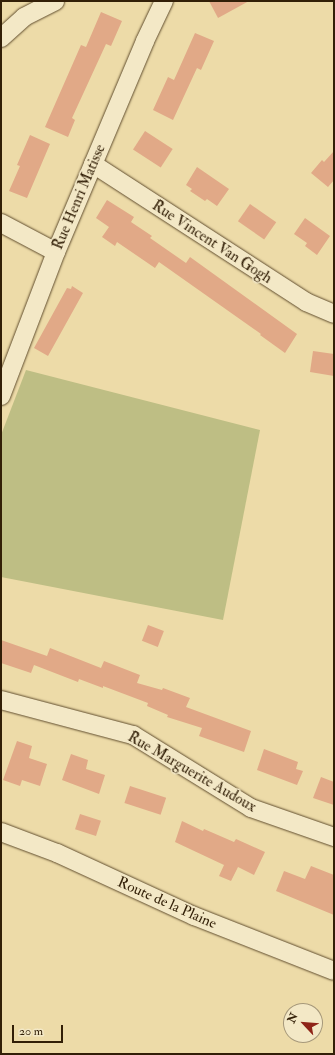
<!DOCTYPE html>
<html>
<head>
<meta charset="utf-8">
<style>
  body { margin:0 }
  #map { position:relative; width:335px; height:1055px; overflow:hidden; background:#eddba8; font-family:"IM FELL Double Pica",serif }
  div>[style] { position:absolute }
  .green>* { inset:0; background:#bebe84 }
  .building>* { inset:0; background:#e1a987; transform-origin:0 0 }
  .roads { filter:drop-shadow(0 0 1px #614e2f) drop-shadow(0 0 1px #614e2f) }
  .street>* { height:18px; margin:-9px; padding:0 9px; transform-origin:9px; border-radius:9px; background:#f3e8c6 }
  span { translate:-50% -50%; white-space:nowrap; text-align:center; line-height:1.15; -webkit-text-stroke:3px #f3e8c6; paint-order:stroke }
  .street-label { font-size:15px; color:#321f07 }
  .frame { position:absolute; inset:0; border:2px solid #321f07; pointer-events:none }
  .north { position:absolute; left:283px; top:1003px; width:40px; height:40px; box-sizing:border-box; background:#f3e8c6; border:1px solid #a6987a; border-radius:50%; rotate:296deg; font-size:11px; font-weight:700; line-height:16px; text-align:center; color:#321f07 }
  .north::after { content:''; display:block; margin:auto; width:14px; height:18px; background:#8f2418; clip-path:polygon(50% 0,100% 100%,50% 72%,0 100%) }
  .scale { position:absolute; left:12px; top:1025px; width:51px; height:18px; box-sizing:border-box; border:2px solid #321f07; border-top:0; padding-left:5px; font-size:12px; line-height:14px; white-space:nowrap; color:#321f07; -webkit-text-stroke:3px #f3e8c6; paint-order:stroke }
</style>
</head>
<body>
<div id="map">
  <div class="green">
    <i style="clip-path:polygon(26px 370px,260px 430px,223px 620px,1px 577px,1px 435px)"></i>
  </div>
  <div class="building">
    <i style="clip-path:polygon(209px 1px,249px 1px,218px 18px)"></i>
    <i style="clip-path:polygon(101px 12px,122px 21px,111px 46px,106px 44px,72px 118px,75px 120px,68px 137px,45px 127px,81px 45px,86px 47px)"></i>
    <i style="clip-path:polygon(195px 33px,214px 41px,201px 70px,197px 68px,173px 120px,153px 110px,168px 77px,174px 80px)"></i>
    <i style="left:145px;top:131px;width:33px;height:22px;rotate:33deg"></i>
    <i style="clip-path:polygon(30px 135px,50px 144px,27px 198px,9px 191px,20px 166px,17px 165px)"></i>
    <i style="clip-path:polygon(334px 151px,334px 180px,328px 187px,311px 173px,322px 160px,324px 162px)"></i>
    <i style="clip-path:polygon(197px 167px,229px 189px,217px 206px,207px 199px,205px 201px,190px 191px,192px 189px,186px 185px)"></i>
    <i style="clip-path:polygon(107px 200px,134px 217px,131px 222px,152px 236px,150px 238px,186px 263px,190px 257px,297px 334px,285px 353px,260px 335px,261px 334px,159px 262px,155px 268px,117px 242px,115px 246px,102px 237px,109px 227px,96px 218px)"></i>
    <i style="left:250px;top:204px;width:32px;height:21px;rotate:35deg"></i>
    <i style="clip-path:polygon(305px 218px,330px 236px,317px 255px,305px 246px,307px 243px,294px 234px)"></i>
    <i style="clip-path:polygon(72px 286px,83px 293px,48px 356px,34px 348px,67px 288px,71px 289px)"></i>
    <i style="clip-path:polygon(313px 351px,334px 354px,334px 376px,310px 372px)"></i>
    <i style="left:148px;top:625px;width:17px;height:17px;rotate:21deg"></i>
    <i style="clip-path:polygon(1px 640px,47px 656px,50px 648px,101px 668px,104px 661px,140px 675px,137px 683px,162px 690px,163px 688px,190px 698px,186px 707px,251px 731px,244px 752px,199px 736px,202px 728px,167px 717px,168px 715px,147px 706px,148px 703px,103px 686px,103px 688px,79px 679px,78px 682px,34px 665px,31px 673px,1px 663px)"></i>
    <i style="clip-path:polygon(17px 741px,32px 746px,29px 758px,47px 764px,40px 786px,22px 780px,20px 786px,3px 780px)"></i>
    <i style="clip-path:polygon(264px 749px,298px 762px,296px 769px,303px 771px,297px 785px,257px 770px)"></i>
    <i style="clip-path:polygon(71px 754px,88px 760px,86px 769px,105px 775px,99px 794px,62px 780px)"></i>
    <i style="clip-path:polygon(321px 777px,334px 782px,334px 805px,313px 798px)"></i>
    <i style="left:130px;top:786px;width:38px;height:18px;rotate:18deg"></i>
    <i style="left:80px;top:814px;width:22px;height:16px;rotate:18deg"></i>
    <i style="clip-path:polygon(182px 821px,203px 831px,204px 829px,234px 842px,236px 839px,265px 852px,254px 875px,238px 867px,231px 881px,219px 876px,224px 865px,175px 842px)"></i>
    <i style="clip-path:polygon(311px 866px,334px 875px,334px 915px,276px 891px,284px 871px,305px 879px)"></i>
  </div>
  <div class="roads">
    <div class="street">
      <i style="left:1px;top:38px;width:31px;rotate:-42deg"></i>
      <i style="left:24px;top:17px;width:35px;rotate:-27deg"></i>
      <i style="left:93px;top:164px;width:254px;rotate:32.9deg"></i>
      <i style="left:306px;top:302px;width:30px;rotate:23deg"></i>
      <i style="left:1px;top:223px;width:62px;rotate:27.8deg"></i>
      <i style="left:1px;top:396px;width:154px;rotate:-69.1deg"></i>
      <i style="left:56px;top:252px;width:229px;rotate:-67.1deg"></i>
      <i style="left:145px;top:41px;width:44px;rotate:-64.6deg"></i>
      <i style="left:1px;top:700px;width:137px;rotate:14.9deg"></i>
      <i style="left:133px;top:735px;width:139px;rotate:31.7deg"></i>
      <i style="left:251px;top:808px;width:88px;rotate:19.3deg"></i>
      <i style="left:1px;top:832px;width:60px;rotate:20.6deg"></i>
      <i style="left:57px;top:853px;width:151px;rotate:24.7deg"></i>
      <i style="left:194px;top:916px;width:150px;rotate:21.4deg"></i>
    </div>
  </div>
  <div class="street-label">
    <span style="left:79px;top:197px;rotate:-67deg">Rue Henri Matisse</span>
    <span style="left:212px;top:242px;rotate:33deg">Rue Vincent Van Gogh</span>
    <span style="left:192px;top:772px;rotate:30deg">Rue Marguerite Audoux</span>
    <span style="left:167px;top:903px;rotate:24deg">Route de la Plaine</span>
  </div>
  <div class="frame"></div>
  <div class="north">N</div>
  <div class="scale">20 m</div>
</div>
</body>
</html>
